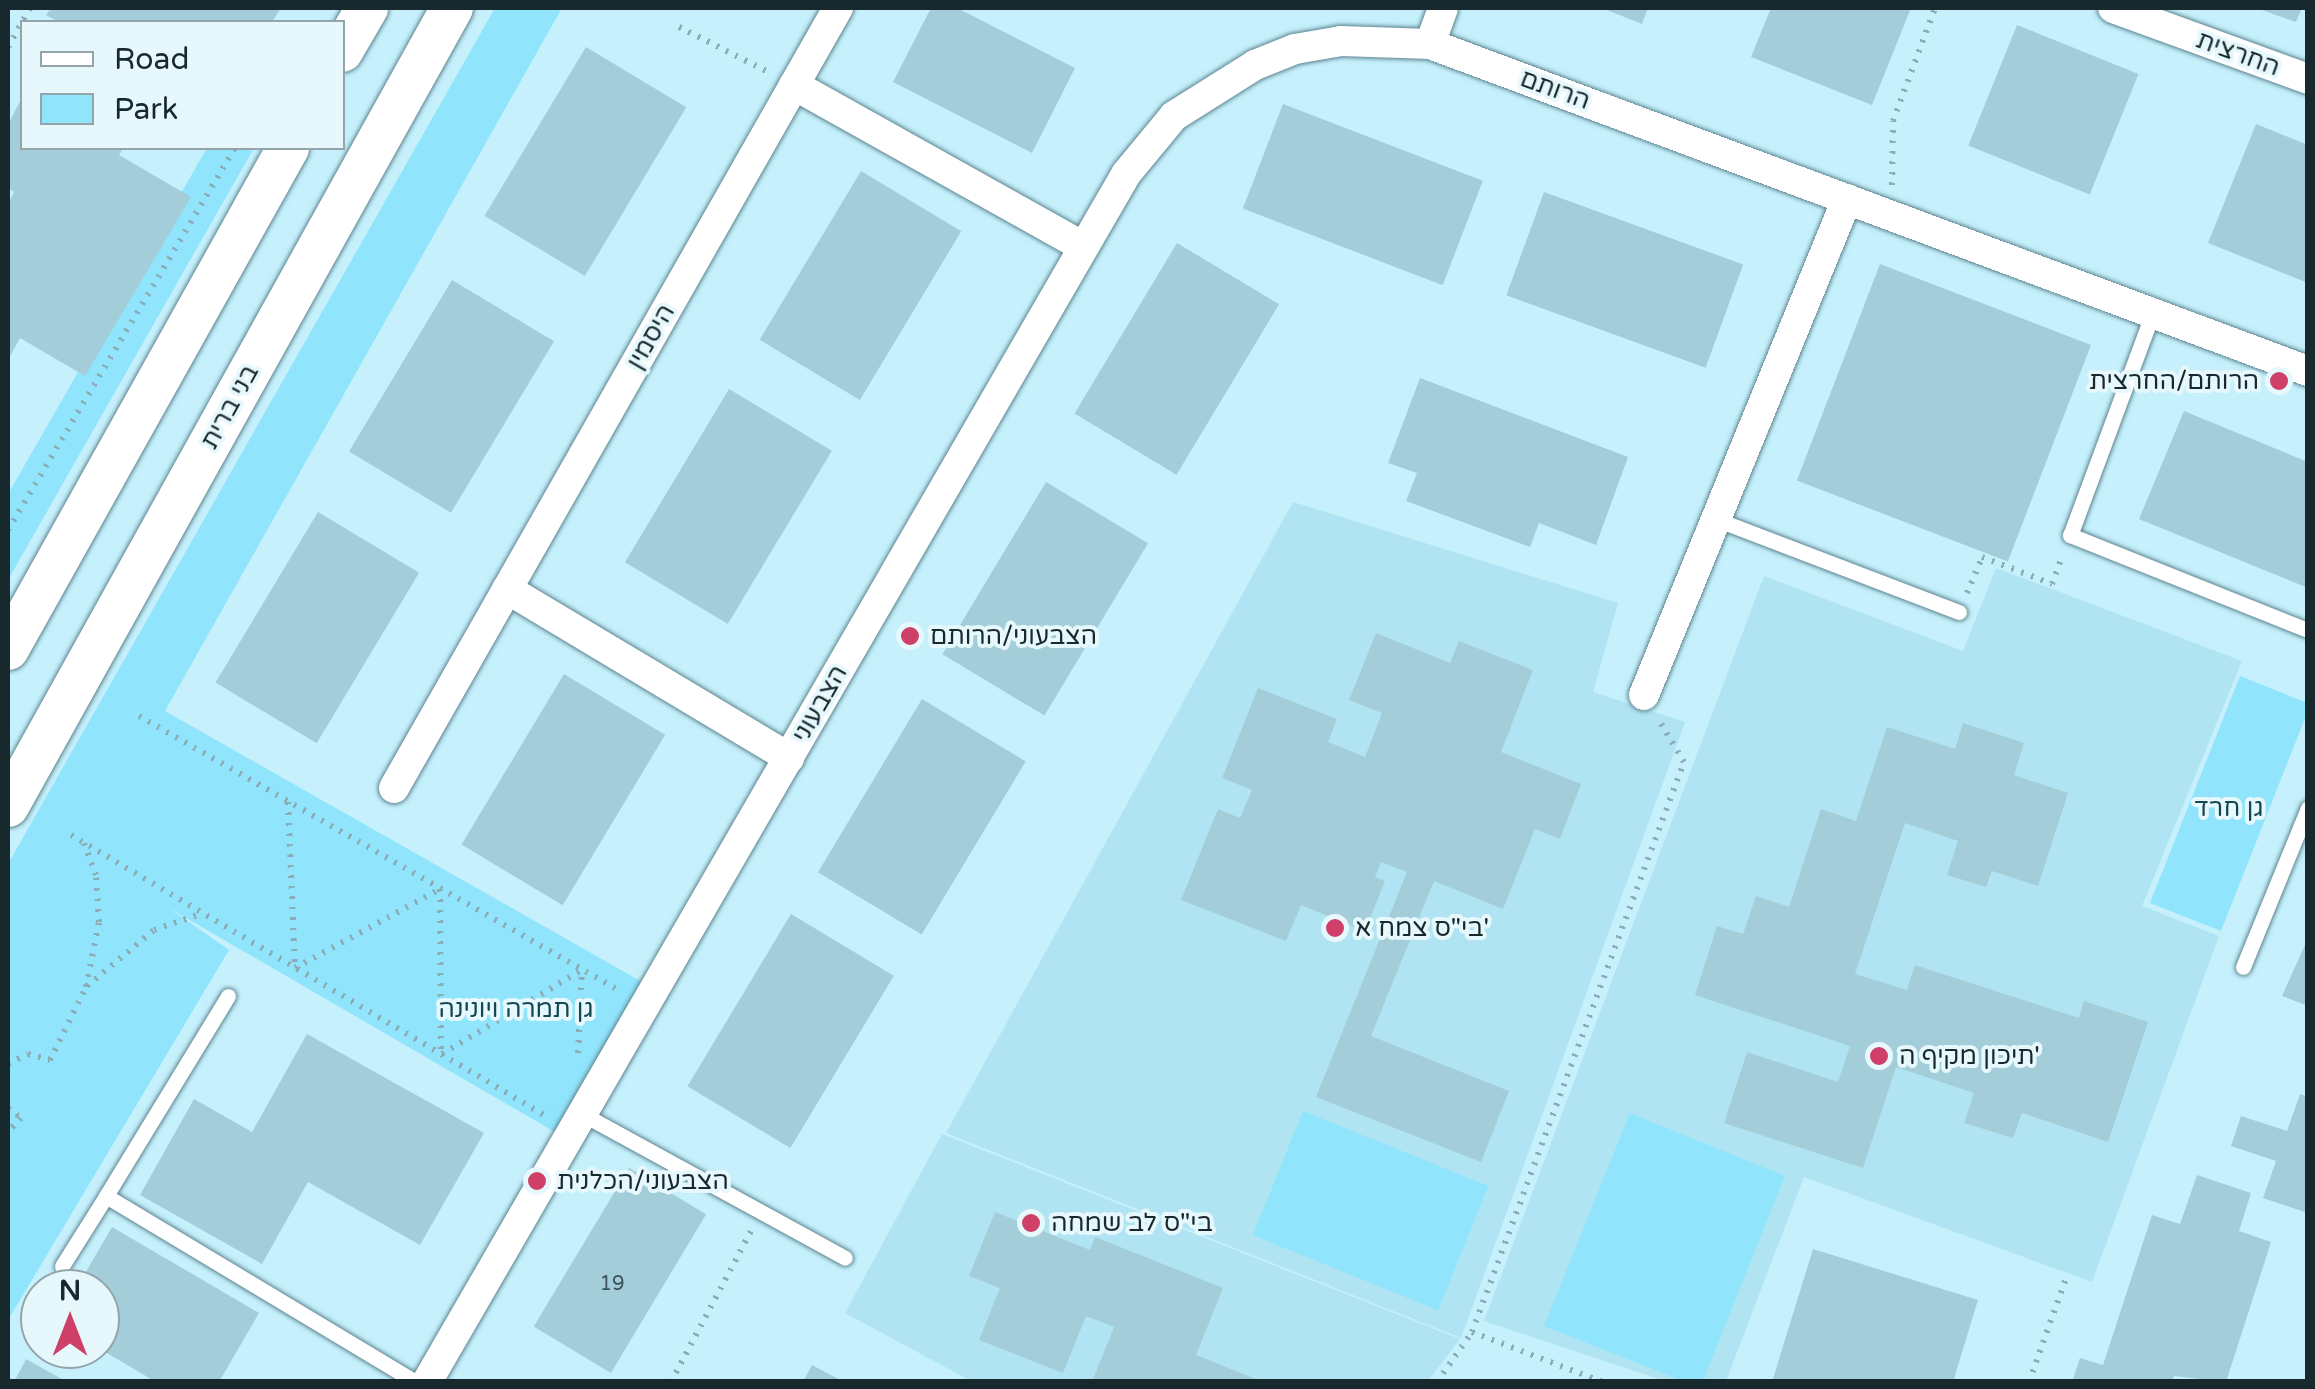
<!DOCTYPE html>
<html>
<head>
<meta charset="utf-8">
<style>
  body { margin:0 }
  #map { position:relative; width:2315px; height:1389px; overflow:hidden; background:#c5f0fc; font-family:"Varela Round",Heebo,sans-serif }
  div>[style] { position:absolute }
  .built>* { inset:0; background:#b0e4f3 }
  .green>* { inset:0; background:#90e4fb; transform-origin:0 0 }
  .building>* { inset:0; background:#a3cdd9; transform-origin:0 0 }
  .path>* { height:6px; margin-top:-3px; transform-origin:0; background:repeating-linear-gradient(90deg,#8badb7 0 2.5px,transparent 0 10.5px) }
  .roads { filter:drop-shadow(0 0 2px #5d8490) drop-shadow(0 0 2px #5d8490) }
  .lane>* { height:15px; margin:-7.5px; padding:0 7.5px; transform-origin:7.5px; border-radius:7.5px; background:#fff }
  .street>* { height:30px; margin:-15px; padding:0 15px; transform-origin:15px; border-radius:15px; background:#fff }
  .secondary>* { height:42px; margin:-21px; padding:0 21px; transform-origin:21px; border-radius:21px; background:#fff }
  .dots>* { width:28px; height:28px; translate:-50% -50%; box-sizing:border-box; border:5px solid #e7f8fd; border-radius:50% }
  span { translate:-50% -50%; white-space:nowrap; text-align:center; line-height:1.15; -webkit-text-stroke:8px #e7f8fd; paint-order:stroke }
  .number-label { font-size:20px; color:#3b5259 }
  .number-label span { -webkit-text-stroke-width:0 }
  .street-label { font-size:25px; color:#18292e }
  .poi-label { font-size:25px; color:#18292e }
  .right { translate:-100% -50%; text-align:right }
  .left { translate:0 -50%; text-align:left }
  .park-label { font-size:25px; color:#144754 }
  .frame { position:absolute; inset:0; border:10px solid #18292e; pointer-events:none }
  .legend { position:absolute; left:20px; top:20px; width:325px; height:130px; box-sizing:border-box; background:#e7f8fd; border:2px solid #94a5aa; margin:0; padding:12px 18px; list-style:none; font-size:30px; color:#18292e }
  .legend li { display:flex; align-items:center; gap:20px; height:50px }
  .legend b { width:50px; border:2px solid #94a5aa }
  .north { position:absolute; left:20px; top:1269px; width:100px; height:100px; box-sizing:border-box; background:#e7f8fd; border:2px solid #94a5aa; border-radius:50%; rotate:0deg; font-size:28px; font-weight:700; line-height:40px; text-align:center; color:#18292e }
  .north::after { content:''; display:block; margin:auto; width:35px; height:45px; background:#cf4069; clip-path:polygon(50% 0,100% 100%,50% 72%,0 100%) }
</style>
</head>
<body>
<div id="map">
  <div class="built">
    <i style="clip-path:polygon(1293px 502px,1618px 603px,1593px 692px,1685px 722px,1461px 1338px,946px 1133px)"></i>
    <i style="clip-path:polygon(1996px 568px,2242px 661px,2142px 906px,2219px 936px,2092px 1282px,1804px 1177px,1726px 1381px,1665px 1381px,1484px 1321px,1764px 576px,1963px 651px)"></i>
    <i style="clip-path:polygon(942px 1134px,1460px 1339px,1428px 1381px,973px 1382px,845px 1313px)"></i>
  </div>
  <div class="green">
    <i style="clip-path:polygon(495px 8px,562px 8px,165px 711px,642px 982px,555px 1132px,169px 908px,229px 950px,8px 1320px,8px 864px)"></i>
    <i style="clip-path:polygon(207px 148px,254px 148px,8px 580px,8px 494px)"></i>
    <i style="clip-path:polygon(2240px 676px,2307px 703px,2307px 713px,2221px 931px,2150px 903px)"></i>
    <i style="left:1303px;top:1111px;width:200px;height:134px;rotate:22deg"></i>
    <i style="clip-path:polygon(1630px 1113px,1785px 1176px,1703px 1381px,1683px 1381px,1544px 1326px)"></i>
  </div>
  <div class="building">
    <i style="clip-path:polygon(51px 8px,281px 8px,272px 22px,59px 22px,46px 15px)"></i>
    <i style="clip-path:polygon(931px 8px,957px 8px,1075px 68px,1032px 153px,893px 82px)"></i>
    <i style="clip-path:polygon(1602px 8px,1648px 8px,1642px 24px)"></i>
    <i style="clip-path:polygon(1771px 8px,1911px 8px,1872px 105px,1751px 57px)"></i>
    <i style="clip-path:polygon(2256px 8px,2302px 8px,2296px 22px)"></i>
    <i style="left:2017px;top:25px;width:131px;height:130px;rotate:22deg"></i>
    <i style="left:586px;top:47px;width:117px;height:197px;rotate:31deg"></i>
    <i style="clip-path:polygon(22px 98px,22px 148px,123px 148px,119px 155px,191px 197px,85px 376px,20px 338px,8px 360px,8px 204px,14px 192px,8px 188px,8px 124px)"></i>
    <i style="left:1283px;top:104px;width:214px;height:112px;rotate:21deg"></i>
    <i style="clip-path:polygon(2256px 124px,2308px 145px,2308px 283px,2208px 243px)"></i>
    <i style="left:861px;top:171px;width:117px;height:197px;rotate:31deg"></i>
    <i style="left:1544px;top:192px;width:212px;height:110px;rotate:20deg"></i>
    <i style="left:1177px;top:243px;width:119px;height:199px;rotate:31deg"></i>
    <i style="left:1880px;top:264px;width:226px;height:232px;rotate:21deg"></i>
    <i style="left:452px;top:280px;width:119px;height:200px;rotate:31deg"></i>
    <i style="clip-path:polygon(1420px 378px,1628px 457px,1596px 545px,1539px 523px,1530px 547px,1406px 501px,1417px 473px,1388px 463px)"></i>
    <i style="left:729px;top:389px;width:120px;height:202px;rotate:31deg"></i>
    <i style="clip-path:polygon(2184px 411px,2308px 462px,2308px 588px,2139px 519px)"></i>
    <i style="left:1046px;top:482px;width:119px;height:201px;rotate:31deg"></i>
    <i style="left:318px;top:512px;width:118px;height:199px;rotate:31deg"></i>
    <i style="clip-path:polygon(1376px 633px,1450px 663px,1459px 641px,1533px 670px,1501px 752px,1581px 784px,1560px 839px,1535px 829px,1503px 909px,1434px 881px,1371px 1036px,1509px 1091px,1481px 1162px,1316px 1097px,1407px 872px,1381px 862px,1375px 877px,1385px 881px,1365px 931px,1301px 905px,1286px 941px,1181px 900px,1218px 809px,1240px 818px,1252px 790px,1222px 778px,1258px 688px,1337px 719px,1328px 742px,1365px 757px,1382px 713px,1349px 700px)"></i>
    <i style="left:564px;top:674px;width:118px;height:199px;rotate:31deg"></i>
    <i style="left:922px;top:699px;width:121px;height:202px;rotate:31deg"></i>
    <i style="clip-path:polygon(1963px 723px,2024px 743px,2014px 775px,2068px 793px,2038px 886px,1992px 871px,1986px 887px,1947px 875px,1958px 841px,1905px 823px,1855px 974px,1907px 990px,1915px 965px,2079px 1018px,2084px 1001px,2148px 1022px,2108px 1142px,2022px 1113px,2013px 1138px,1964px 1123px,1974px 1093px,1896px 1067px,1863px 1168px,1724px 1123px,1747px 1052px,1838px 1082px,1850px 1046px,1695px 995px,1717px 926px,1743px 934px,1756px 896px,1789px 907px,1821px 809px,1856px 821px,1887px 727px,1955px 749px)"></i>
    <i style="left:791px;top:914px;width:120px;height:201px;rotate:31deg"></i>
    <i style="clip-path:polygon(2308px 938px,2308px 1006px,2282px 996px)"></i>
    <i style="clip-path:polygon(307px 1034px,484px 1133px,420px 1245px,308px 1182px,262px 1264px,140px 1195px,194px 1099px,252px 1132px)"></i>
    <i style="clip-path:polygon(2300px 1094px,2308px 1097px,2308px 1213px,2263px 1198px,2276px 1161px,2231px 1146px,2241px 1116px,2287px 1131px)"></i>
    <i style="left:629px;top:1168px;width:90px;height:185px;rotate:31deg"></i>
    <i style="clip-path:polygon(2197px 1175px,2251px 1193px,2239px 1231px,2271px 1242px,2226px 1382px,2174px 1376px,2172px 1382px,2072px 1382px,2080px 1358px,2103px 1365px,2152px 1215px,2180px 1224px)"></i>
    <i style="clip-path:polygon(995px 1212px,1090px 1250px,1095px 1237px,1223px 1288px,1196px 1355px,1263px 1382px,1092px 1382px,1114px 1327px,1086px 1316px,1063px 1373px,979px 1340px,1000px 1288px,969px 1276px)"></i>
    <i style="clip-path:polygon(112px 1227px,259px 1313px,219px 1382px,156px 1382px,100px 1349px,100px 1289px,76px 1289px)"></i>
    <i style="clip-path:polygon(1813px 1249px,1978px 1300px,1953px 1382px,1772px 1382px)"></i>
    <i style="clip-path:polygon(26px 1359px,67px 1382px,14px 1382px)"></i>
    <i style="clip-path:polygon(812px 1365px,844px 1382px,803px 1382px)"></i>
  </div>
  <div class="path">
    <i style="left:679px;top:27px;width:97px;rotate:26.8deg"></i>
    <i style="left:8px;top:47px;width:45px;rotate:-60.6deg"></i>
    <i style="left:1892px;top:185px;width:64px;rotate:-89.1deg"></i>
    <i style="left:1893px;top:121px;width:121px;rotate:-69.6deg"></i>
    <i style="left:8px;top:530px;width:444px;rotate:-59.3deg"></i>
    <i style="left:1967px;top:593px;width:39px;rotate:-67deg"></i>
    <i style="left:1982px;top:557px;width:75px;rotate:21.1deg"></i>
    <i style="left:2052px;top:584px;width:30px;rotate:-70deg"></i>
    <i style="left:139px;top:716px;width:554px;rotate:29.76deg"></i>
    <i style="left:288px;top:802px;width:166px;rotate:87.6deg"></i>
    <i style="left:295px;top:968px;width:165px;rotate:-28.6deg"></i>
    <i style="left:440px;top:889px;width:164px;rotate:89.7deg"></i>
    <i style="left:71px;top:835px;width:550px;rotate:30.62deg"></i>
    <i style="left:87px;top:986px;width:87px;rotate:-39.9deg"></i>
    <i style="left:154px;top:930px;width:49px;rotate:-19.2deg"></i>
    <i style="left:578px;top:1053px;width:84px;rotate:-87.3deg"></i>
    <i style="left:442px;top:1054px;width:162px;rotate:-31.1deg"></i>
    <i style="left:8px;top:1064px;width:22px;rotate:-27deg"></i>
    <i style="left:28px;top:1054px;width:23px;rotate:15deg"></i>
    <i style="left:50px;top:1060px;width:81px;rotate:-63.7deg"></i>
    <i style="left:86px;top:987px;width:66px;rotate:-78.7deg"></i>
    <i style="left:99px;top:922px;width:47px;rotate:-93.7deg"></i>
    <i style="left:96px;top:875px;width:34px;rotate:-111deg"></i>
    <i style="left:8px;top:1108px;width:16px;rotate:38deg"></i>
    <i style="left:21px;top:1118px;width:19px;rotate:133deg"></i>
    <i style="left:1472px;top:1332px;width:608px;rotate:-69.6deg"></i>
    <i style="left:1684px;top:762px;width:47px;rotate:-121deg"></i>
    <i style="left:671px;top:1382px;width:171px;rotate:-62.1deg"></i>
    <i style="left:1437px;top:1382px;width:61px;rotate:-55deg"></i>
    <i style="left:1472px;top:1332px;width:140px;rotate:20.9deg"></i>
    <i style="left:2029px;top:1382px;width:110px;rotate:-70.4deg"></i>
  </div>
  <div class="roads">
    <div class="lane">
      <i style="left:2152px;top:315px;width:235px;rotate:110.4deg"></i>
      <i style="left:2070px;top:535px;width:256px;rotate:21.8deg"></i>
      <i style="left:1718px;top:520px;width:258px;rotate:20.9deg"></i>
      <i style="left:2243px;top:967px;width:172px;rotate:-67.8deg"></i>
      <i style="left:228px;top:996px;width:234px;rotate:121.4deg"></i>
      <i style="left:106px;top:1196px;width:361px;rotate:31deg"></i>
      <i style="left:586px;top:1116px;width:295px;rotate:28.7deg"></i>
      <i style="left:62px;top:1266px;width:83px;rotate:-57.8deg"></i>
    </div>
    <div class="street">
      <i style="left:2113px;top:8px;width:208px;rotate:20deg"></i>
      <i style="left:1430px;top:44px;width:38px;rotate:-70deg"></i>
      <i style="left:794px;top:85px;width:330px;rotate:29.2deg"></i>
      <i style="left:507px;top:589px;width:329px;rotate:30.9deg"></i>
      <i style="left:1644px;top:695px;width:536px;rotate:-67.74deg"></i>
      <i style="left:394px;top:788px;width:898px;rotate:-60.35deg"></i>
      <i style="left:427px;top:1382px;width:1396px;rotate:-59.94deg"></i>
      <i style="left:1126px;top:174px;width:75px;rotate:-50.4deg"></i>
      <i style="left:1174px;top:116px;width:96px;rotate:-32.2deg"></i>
      <i style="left:1255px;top:65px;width:43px;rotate:-21.8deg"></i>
      <i style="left:1295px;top:49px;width:47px;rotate:-9.9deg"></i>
      <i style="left:1341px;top:41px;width:89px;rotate:1.9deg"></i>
      <i style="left:1430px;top:44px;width:937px;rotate:20.43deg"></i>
    </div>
    <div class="secondary">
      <i style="left:342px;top:51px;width:50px;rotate:-59.8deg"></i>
      <i style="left:8px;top:649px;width:574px;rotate:-60.8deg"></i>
      <i style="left:8px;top:806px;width:913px;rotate:-60.91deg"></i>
    </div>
  </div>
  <div class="dots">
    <i style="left:2279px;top:381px;background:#cf4069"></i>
    <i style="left:910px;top:636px;background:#cf4069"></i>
    <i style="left:1335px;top:928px;background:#cf4069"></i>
    <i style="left:1879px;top:1056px;background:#cf4069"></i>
    <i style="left:537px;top:1181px;background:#cf4069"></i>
    <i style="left:1031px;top:1223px;background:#cf4069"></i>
  </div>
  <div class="number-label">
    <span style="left:612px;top:1284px">19</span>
  </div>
  <div class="street-label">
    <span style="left:2238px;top:54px;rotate:20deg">החרצית</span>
    <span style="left:1555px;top:90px;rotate:20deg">הרותם</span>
    <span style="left:651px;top:337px;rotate:-60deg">היסמין</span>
    <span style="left:230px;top:407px;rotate:-61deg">בני ברית</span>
    <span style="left:820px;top:704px;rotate:-60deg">הצבעוני</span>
  </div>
  <div class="poi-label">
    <span class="right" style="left:2259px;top:381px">הרותם/החרצית</span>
    <span class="left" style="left:930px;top:636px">הצבעוני/הרותם</span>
    <span class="left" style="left:1355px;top:928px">בי"ס צמח א'</span>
    <span class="left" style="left:1899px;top:1056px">תיכון מקיף ה'</span>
    <span class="left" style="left:557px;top:1181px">הצבעוני/הכלנית</span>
    <span class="left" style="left:1051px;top:1223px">בי"ס לב שמחה</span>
  </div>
  <div class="park-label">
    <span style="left:2229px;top:808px">גן חרד</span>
    <span style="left:516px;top:1009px">גן תמרה ויונינה</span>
  </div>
  <div class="frame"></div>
  <ul class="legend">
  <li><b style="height:12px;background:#fff"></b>Road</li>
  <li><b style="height:28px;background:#90e4fb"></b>Park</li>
  </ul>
  <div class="north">N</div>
</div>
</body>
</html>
